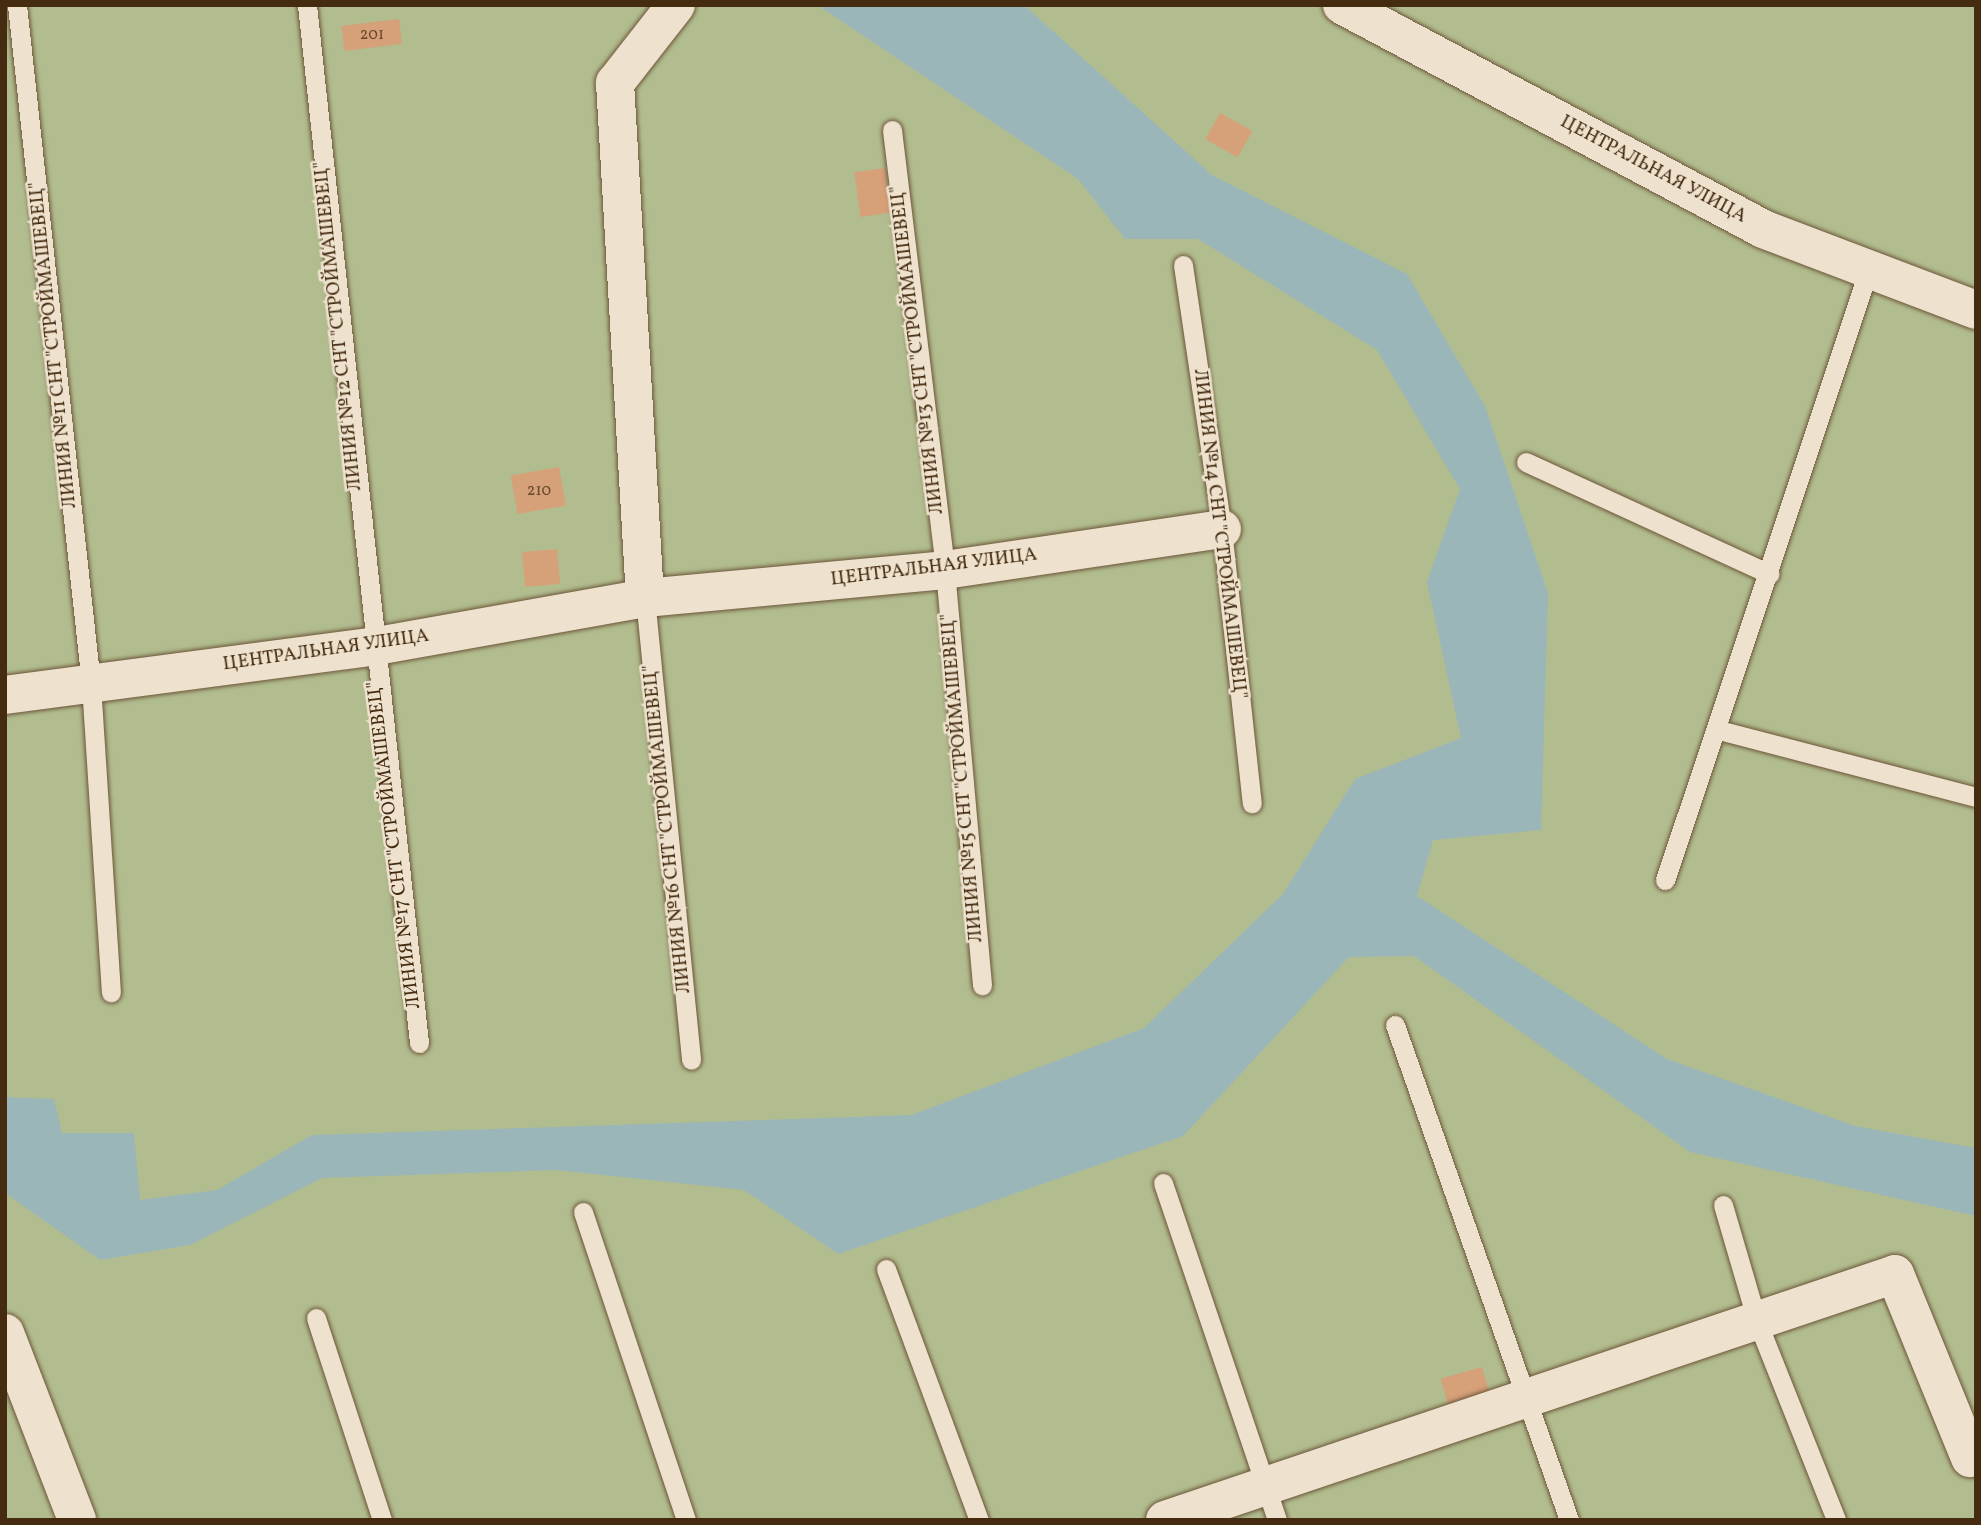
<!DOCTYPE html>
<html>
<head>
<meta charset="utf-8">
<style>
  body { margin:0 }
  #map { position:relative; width:1981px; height:1525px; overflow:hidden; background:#e5d3b4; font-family:Vollkorn,serif }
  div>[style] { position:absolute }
  .green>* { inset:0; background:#b2bd8f; transform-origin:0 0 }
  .water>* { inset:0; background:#9ab6b8 }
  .building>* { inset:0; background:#d6a079; transform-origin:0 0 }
  .roads { filter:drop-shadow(0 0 2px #6d563a) drop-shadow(0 0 2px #6d563a) }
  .service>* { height:19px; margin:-9.5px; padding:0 9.5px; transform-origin:9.5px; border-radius:9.5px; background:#eee2ce }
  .minor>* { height:38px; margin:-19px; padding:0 19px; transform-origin:19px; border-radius:19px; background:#eee2ce }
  span { translate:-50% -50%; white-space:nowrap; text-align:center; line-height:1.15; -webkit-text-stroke:5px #eee2ce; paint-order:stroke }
  .number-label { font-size:16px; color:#69492b }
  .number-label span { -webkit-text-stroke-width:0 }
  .street-label { font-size:19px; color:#452c11 }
  .frame { position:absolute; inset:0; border:7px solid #452c11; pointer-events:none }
</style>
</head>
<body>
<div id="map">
  <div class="green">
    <i style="left:5px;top:5px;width:1971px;height:1515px"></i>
  </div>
  <div class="water">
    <i style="clip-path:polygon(817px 5px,1024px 5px,1212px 175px,1407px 274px,1485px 406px,1548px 593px,1541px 830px,1433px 840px,1417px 896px,1667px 1059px,1855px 1126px,1976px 1148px,1976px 1216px,1690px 1152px,1414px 956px,1349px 957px,1183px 1136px,838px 1254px,744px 1190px,556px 1170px,322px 1178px,190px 1245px,100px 1260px,5px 1193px,5px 1097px,54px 1099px,62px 1133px,134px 1133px,140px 1200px,217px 1190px,312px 1135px,911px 1115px,1144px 1028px,1283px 894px,1355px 779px,1461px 738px,1427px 582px,1460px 489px,1377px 350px,1198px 239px,1125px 239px,1078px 179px)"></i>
  </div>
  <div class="building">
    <i style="left:399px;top:19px;width:25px;height:58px;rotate:83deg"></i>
    <i style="left:1220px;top:113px;width:37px;height:30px;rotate:29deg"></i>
    <i style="left:885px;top:168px;width:45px;height:31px;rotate:82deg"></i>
    <i style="left:559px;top:467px;width:39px;height:49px;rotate:80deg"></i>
    <i style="left:557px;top:549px;width:35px;height:35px;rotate:85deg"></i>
    <i style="left:1482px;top:1367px;width:37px;height:43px;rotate:74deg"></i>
  </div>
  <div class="roads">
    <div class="service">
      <i style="left:17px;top:5px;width:683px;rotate:83.78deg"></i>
      <i style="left:91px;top:684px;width:309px;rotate:86.3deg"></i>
      <i style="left:307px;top:5px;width:1044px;rotate:83.84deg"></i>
      <i style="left:892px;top:130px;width:443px;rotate:83.1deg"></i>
      <i style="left:945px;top:570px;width:417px;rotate:84.9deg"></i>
      <i style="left:1183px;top:265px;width:267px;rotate:81.6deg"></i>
      <i style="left:1222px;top:529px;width:276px;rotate:83.8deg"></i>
      <i style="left:1526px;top:462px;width:268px;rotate:24.7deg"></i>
      <i style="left:645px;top:598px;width:464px;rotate:84.3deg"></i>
      <i style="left:1719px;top:730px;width:266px;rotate:14.6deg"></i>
      <i style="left:1665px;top:880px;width:644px;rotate:-71.54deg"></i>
      <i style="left:1395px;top:1025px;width:525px;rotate:70.63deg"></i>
      <i style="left:1163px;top:1183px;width:356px;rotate:71.3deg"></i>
      <i style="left:1723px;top:1205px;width:121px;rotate:73.7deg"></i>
      <i style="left:1757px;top:1321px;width:214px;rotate:68.3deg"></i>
      <i style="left:583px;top:1212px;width:325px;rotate:71.5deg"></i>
      <i style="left:886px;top:1269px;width:268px;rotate:69.7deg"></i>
      <i style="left:316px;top:1318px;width:213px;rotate:71.9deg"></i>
    </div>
    <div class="minor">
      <i style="left:1342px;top:5px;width:477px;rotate:28deg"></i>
      <i style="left:1763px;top:229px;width:228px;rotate:20.8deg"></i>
      <i style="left:645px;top:598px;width:516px;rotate:-93.33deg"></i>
      <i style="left:615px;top:83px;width:99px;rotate:-52deg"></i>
      <i style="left:5px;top:695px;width:369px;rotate:-7.5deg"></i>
      <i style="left:371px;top:647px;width:278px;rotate:-10.1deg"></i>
      <i style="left:645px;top:598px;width:301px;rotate:-5.3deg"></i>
      <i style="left:945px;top:570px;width:280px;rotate:-8.4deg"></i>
      <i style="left:5px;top:1333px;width:200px;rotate:68.9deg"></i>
      <i style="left:1165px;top:1520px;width:770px;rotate:-18.62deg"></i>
      <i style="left:1895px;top:1274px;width:199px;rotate:67.8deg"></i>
    </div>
  </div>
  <div class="number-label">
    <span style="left:372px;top:35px">201</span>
    <span style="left:539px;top:491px">210</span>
  </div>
  <div class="street-label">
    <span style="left:1653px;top:170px;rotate:28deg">ЦЕНТРАЛЬНАЯ УЛИЦА</span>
    <span style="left:339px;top:326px;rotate:-96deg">ЛИНИЯ №12 СНТ "СТРОЙМАШЕВЕЦ"</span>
    <span style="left:54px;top:345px;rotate:-96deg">ЛИНИЯ №11 СНТ "СТРОЙМАШЕВЕЦ"</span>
    <span style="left:918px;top:350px;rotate:-97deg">ЛИНИЯ №13 СНТ "СТРОЙМАШЕВЕЦ"</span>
    <span style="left:1219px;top:534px;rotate:83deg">ЛИНИЯ №14 СНТ "СТРОЙМАШЕВЕЦ"</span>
    <span style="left:934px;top:568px;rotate:-7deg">ЦЕНТРАЛЬНАЯ УЛИЦА</span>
    <span style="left:326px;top:651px;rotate:-8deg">ЦЕНТРАЛЬНАЯ УЛИЦА</span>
    <span style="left:963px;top:778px;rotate:-95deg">ЛИНИЯ №15 СНТ "СТРОЙМАШЕВЕЦ"</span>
    <span style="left:668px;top:829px;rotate:-96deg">ЛИНИЯ №16 СНТ "СТРОЙМАШЕВЕЦ"</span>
    <span style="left:395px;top:845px;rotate:-97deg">ЛИНИЯ №17 СНТ "СТРОЙМАШЕВЕЦ"</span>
  </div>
  <div class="frame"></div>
</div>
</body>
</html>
